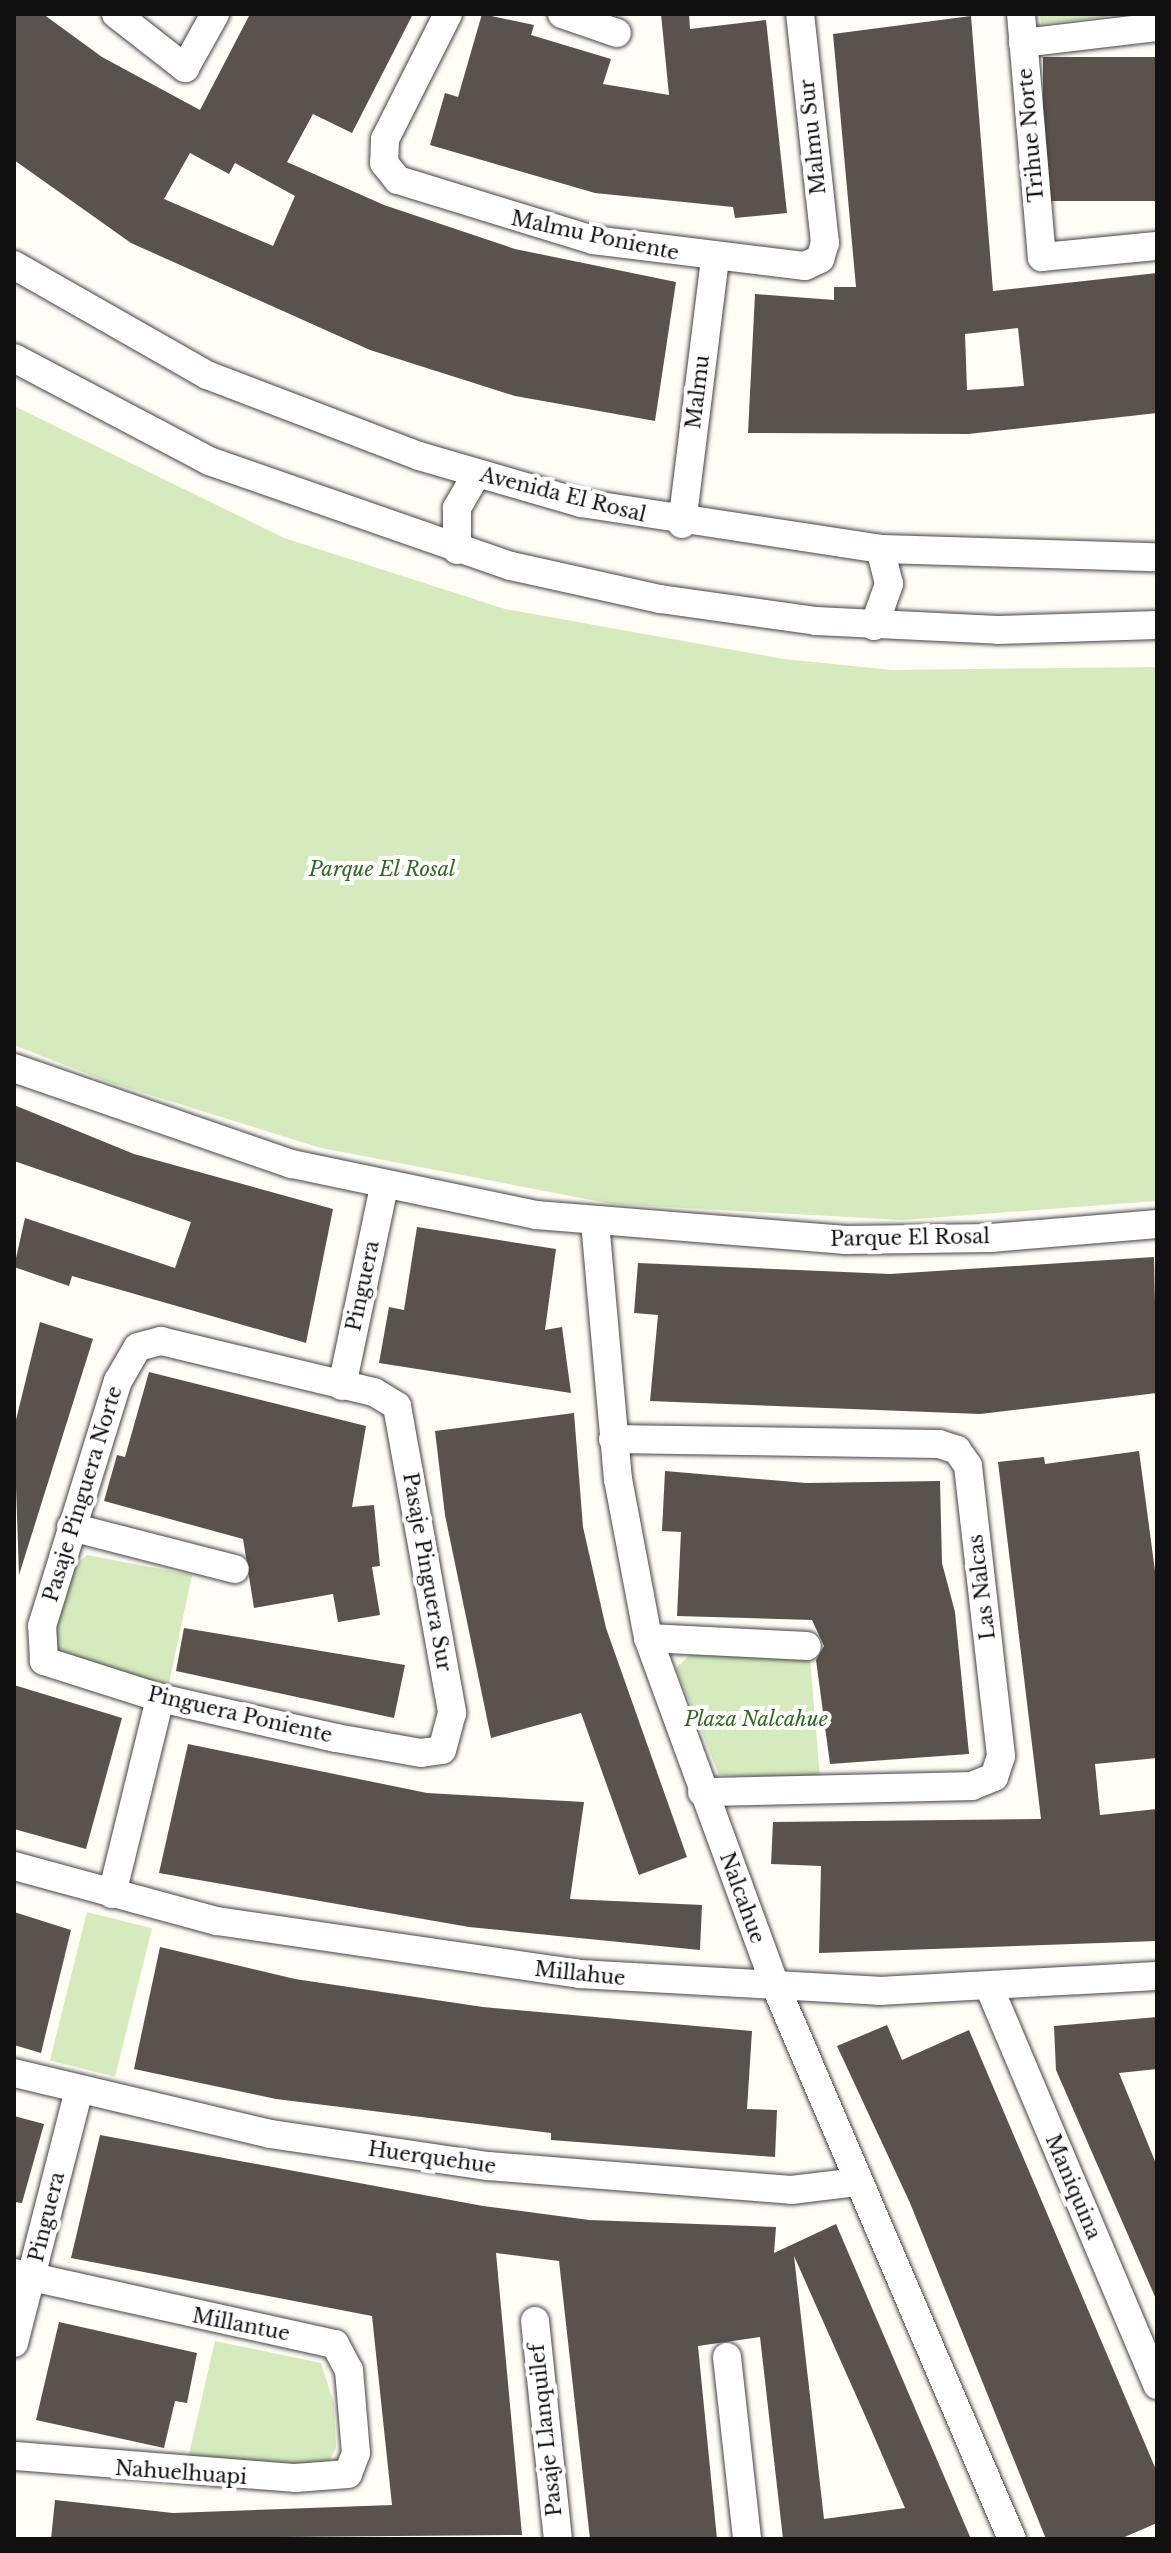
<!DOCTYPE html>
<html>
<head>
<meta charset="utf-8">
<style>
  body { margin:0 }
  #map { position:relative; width:1171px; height:2553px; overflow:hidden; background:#fffdf5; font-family:"Libre Baskerville",serif }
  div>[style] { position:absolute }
  .green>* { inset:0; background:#d5ebbd; transform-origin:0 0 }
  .building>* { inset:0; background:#5a524d; transform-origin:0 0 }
  .roads { filter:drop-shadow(0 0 2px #444) drop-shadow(0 0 2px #444) }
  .street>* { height:28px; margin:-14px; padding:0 14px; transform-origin:14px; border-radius:14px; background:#fff }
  span { translate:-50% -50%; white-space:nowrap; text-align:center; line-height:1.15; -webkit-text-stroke:8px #fff; paint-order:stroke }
  .street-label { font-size:20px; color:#111 }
  .park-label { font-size:20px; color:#2f6b1f; font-style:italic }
  .frame { position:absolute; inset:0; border:16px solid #111; pointer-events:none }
</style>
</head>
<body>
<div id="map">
  <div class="green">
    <i style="clip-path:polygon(1040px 14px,1127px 14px,1041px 24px)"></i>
    <i style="clip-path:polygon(14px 406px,284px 538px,505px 609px,784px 659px,892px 670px,1157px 667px,1157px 1201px,902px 1220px,612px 1204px,321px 1148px,108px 1082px,14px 1045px)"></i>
    <i style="clip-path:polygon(87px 1555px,192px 1575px,168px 1688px,56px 1654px,54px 1625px,75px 1565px)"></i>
    <i style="clip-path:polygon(692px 1653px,810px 1659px,820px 1778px,719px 1775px,676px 1668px)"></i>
    <i style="left:87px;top:1912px;width:67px;height:153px;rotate:14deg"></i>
    <i style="clip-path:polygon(215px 2341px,321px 2363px,334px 2404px,336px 2448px,328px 2463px,187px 2463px)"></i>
  </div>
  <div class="building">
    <i style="clip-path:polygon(evenodd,14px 14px,43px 14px,102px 57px,200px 110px,250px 14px,413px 14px,352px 133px,313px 114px,287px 162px,384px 205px,515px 249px,676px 282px,655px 421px,515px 396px,370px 350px,131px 243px,14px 160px,14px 14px,190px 153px,229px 174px,235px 163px,295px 196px,273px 246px,164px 199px,190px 153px)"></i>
    <i style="clip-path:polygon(482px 14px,534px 25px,531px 35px,611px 59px,603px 84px,669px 95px,661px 14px,689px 14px,690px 29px,766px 20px,787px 213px,735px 218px,733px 207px,595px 193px,430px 145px,445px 93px,458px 97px)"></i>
    <i style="clip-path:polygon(evenodd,971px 16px,993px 291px,1157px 273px,1157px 413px,968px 434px,748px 433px,755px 294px,834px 300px,834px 287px,856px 287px,833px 34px,971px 16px,1018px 328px,1024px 386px,967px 390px,965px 334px,1018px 328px)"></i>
    <i style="left:1157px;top:57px;width:144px;height:114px;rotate:90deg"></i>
    <i style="clip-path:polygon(14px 1105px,134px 1154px,333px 1209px,306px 1343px,72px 1276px,69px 1286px,14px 1267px,25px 1218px,175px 1268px,191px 1222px,14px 1161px)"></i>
    <i style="clip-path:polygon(417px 1227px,556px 1249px,545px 1330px,562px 1327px,571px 1393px,379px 1363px,389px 1307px,404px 1310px)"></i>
    <i style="clip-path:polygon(1154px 1257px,1157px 1393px,980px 1414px,650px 1401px,658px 1315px,634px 1313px,638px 1263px,890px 1274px)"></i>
    <i style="clip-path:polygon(40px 1322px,93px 1339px,19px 1575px,14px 1428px)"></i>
    <i style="clip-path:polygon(149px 1372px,366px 1426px,352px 1507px,374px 1505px,380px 1566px,372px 1567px,380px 1615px,338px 1622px,333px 1594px,254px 1608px,243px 1539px,104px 1501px,117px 1455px,125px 1457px)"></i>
    <i style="clip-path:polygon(574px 1413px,583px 1527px,606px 1628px,687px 1857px,639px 1875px,581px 1713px,491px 1738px,445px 1515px,435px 1431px)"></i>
    <i style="clip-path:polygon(1139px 1451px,1157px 1586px,1157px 1758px,1095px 1764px,1100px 1815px,1157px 1809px,1157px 1941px,819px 1953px,821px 1866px,771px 1864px,773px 1822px,1041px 1819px,998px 1462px,1044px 1457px,1045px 1464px)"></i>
    <i style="clip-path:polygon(665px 1471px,806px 1483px,940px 1481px,942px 1563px,955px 1612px,969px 1754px,830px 1764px,816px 1660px,824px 1646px,812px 1620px,677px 1616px,681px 1532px,662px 1531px)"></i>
    <i style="clip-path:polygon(184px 1628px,405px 1665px,394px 1718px,176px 1671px)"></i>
    <i style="clip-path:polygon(14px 1685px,122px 1718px,86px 1849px,14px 1829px)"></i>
    <i style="clip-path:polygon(188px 1744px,427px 1793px,584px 1802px,570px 1899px,702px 1905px,700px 1950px,469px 1927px,159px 1873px)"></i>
    <i style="clip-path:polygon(14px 1912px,71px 1930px,41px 2053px,14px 2045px)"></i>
    <i style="clip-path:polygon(160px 1947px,295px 1979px,483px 2007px,752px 2031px,747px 2109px,777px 2110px,775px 2157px,551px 2140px,551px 2133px,276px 2099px,134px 2069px)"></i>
    <i style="clip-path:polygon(1157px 2017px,1157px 2069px,1119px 2073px,1157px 2166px,1156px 2299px,1056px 2070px,1054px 2026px)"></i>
    <i style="clip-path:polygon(887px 2025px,902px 2060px,969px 2030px,1157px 2472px,1157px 2523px,1120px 2539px,1046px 2539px,910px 2203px,837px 2046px)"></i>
    <i style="clip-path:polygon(14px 2116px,44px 2124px,22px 2203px,14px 2202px)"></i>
    <i style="clip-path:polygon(evenodd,100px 2135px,483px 2206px,589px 2220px,776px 2227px,774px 2253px,836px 2224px,971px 2539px,783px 2539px,760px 2337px,698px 2346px,717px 2539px,590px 2539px,559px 2261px,496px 2253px,522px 2535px,51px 2539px,55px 2500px,173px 2513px,392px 2505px,372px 2316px,71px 2258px,100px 2135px,794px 2256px,867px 2420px,905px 2508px,824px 2519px,794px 2256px)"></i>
    <i style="clip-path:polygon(59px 2322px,197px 2353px,187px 2403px,175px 2401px,164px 2448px,36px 2420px)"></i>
  </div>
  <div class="roads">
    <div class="street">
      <i style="left:116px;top:14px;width:88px;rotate:38deg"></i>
      <i style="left:185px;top:68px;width:62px;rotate:-60.9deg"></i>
      <i style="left:448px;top:14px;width:140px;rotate:116.7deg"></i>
      <i style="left:385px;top:139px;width:24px;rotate:92deg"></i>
      <i style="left:384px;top:163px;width:22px;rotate:51deg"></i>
      <i style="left:398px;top:180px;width:204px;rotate:17.1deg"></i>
      <i style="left:593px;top:240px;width:214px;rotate:7deg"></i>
      <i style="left:805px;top:266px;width:17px;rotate:-25deg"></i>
      <i style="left:820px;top:259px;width:17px;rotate:-73deg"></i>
      <i style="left:825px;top:243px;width:230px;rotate:-96.2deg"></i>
      <i style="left:562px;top:14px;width:58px;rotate:19.1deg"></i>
      <i style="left:1021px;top:14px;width:244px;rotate:85.1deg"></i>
      <i style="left:1042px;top:257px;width:116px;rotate:-5.5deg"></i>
      <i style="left:1023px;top:43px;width:135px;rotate:-6.8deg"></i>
      <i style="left:14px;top:265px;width:222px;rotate:29.7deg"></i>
      <i style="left:207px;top:375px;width:227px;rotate:20.9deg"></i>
      <i style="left:419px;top:456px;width:169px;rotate:16.2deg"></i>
      <i style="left:581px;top:503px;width:303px;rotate:8.7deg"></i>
      <i style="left:880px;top:549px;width:277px;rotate:1.7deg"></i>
      <i style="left:14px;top:358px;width:221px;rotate:27.8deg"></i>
      <i style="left:209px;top:461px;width:320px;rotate:19.2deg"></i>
      <i style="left:511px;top:566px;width:153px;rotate:12.5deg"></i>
      <i style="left:660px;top:599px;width:158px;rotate:8deg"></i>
      <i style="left:816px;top:621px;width:182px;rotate:2.8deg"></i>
      <i style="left:998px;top:630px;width:159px;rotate:-1.8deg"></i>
      <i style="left:682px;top:524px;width:266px;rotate:-82.9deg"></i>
      <i style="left:457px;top:550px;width:42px;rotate:-90deg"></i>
      <i style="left:457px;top:508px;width:39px;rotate:-60deg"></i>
      <i style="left:874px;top:626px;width:45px;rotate:-70.3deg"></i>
      <i style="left:889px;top:584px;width:36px;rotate:-104deg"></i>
      <i style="left:14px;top:1068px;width:294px;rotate:19.1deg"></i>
      <i style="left:292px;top:1164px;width:249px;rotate:11.8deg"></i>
      <i style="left:536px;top:1215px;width:311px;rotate:4.6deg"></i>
      <i style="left:846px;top:1240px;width:145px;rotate:-0.8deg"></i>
      <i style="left:991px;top:1238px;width:167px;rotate:-4.8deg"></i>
      <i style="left:595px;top:1222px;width:258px;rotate:84.9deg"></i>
      <i style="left:618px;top:1479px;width:162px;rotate:79.3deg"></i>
      <i style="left:648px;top:1638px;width:372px;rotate:69.9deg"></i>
      <i style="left:776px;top:1987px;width:600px;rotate:66.85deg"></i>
      <i style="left:161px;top:1341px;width:219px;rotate:13.5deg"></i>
      <i style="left:374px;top:1392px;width:27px;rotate:31deg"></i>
      <i style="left:397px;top:1406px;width:312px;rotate:79.8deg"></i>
      <i style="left:452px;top:1713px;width:38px;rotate:105deg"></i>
      <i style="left:442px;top:1750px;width:21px;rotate:172deg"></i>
      <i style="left:421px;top:1753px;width:86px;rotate:-170deg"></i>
      <i style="left:336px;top:1738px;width:180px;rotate:-167.2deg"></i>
      <i style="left:160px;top:1698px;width:122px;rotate:-162.3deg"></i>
      <i style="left:44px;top:1661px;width:35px;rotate:-93deg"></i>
      <i style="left:42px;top:1626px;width:257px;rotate:-72.8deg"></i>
      <i style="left:118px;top:1381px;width:39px;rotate:-60deg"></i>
      <i style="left:138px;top:1347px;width:24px;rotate:-15deg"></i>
      <i style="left:342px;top:1386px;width:204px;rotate:-78.1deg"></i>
      <i style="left:613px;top:1439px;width:326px;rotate:0.9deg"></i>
      <i style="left:939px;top:1444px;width:19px;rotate:18deg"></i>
      <i style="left:957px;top:1450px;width:19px;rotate:55deg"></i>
      <i style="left:968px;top:1466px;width:292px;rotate:83.5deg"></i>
      <i style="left:1001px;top:1756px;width:22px;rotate:108deg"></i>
      <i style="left:994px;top:1777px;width:24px;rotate:158deg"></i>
      <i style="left:972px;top:1786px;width:270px;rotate:178.7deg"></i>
      <i style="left:71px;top:1527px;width:169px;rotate:14.4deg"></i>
      <i style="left:648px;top:1638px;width:159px;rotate:2.9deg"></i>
      <i style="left:14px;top:1866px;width:210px;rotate:15.2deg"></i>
      <i style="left:217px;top:1921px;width:366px;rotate:8.3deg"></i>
      <i style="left:579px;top:1974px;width:300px;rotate:3.2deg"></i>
      <i style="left:879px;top:1991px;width:278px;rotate:-3.1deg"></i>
      <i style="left:112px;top:1894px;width:202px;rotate:-76.2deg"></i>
      <i style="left:990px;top:1989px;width:430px;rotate:67.1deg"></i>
      <i style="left:14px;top:2073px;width:263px;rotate:13.4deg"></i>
      <i style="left:270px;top:2134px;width:220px;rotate:8.4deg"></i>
      <i style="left:488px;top:2166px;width:304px;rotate:4.5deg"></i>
      <i style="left:791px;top:2190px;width:66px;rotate:-6.9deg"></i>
      <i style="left:14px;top:2273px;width:329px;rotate:12.5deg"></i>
      <i style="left:335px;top:2344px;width:30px;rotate:62deg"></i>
      <i style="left:349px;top:2370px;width:83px;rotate:85.2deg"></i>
      <i style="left:356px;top:2453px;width:22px;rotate:111deg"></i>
      <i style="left:348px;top:2474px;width:53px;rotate:175.7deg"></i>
      <i style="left:295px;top:2478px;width:282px;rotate:-175.5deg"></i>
      <i style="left:535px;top:2321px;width:219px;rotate:84deg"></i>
      <i style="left:14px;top:2343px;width:261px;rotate:-75.6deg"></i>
      <i style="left:727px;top:2357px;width:183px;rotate:83.7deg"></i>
    </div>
  </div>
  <div class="street-label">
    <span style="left:1031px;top:135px;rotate:-95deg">Trihue Norte</span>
    <span style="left:813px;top:137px;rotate:-96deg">Malmu Sur</span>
    <span style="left:595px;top:236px;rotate:12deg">Malmu Poniente</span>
    <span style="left:698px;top:392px;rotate:-83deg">Malmu</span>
    <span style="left:563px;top:495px;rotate:14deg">Avenida El Rosal</span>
    <span style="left:910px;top:1238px;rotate:-1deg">Parque El Rosal</span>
    <span style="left:363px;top:1286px;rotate:-78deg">Pinguera</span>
    <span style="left:83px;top:1494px;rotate:-73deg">Pasaje Pinguera Norte</span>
    <span style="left:427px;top:1572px;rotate:80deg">Pasaje Pinguera Sur</span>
    <span style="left:982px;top:1587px;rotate:-97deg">Las Nalcas</span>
    <span style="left:240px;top:1715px;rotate:13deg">Pinguera Poniente</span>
    <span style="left:742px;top:1898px;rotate:70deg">Nalcahue</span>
    <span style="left:580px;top:1974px;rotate:6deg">Millahue</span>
    <span style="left:432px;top:2158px;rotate:8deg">Huerquehue</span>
    <span style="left:1073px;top:2187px;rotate:67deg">Maniquina</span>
    <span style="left:47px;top:2217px;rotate:-76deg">Pinguera</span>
    <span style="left:241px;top:2325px;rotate:11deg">Millantue</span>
    <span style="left:546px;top:2430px;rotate:-96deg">Pasaje Llanquilef</span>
    <span style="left:181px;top:2473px;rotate:4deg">Nahuelhuapi</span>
  </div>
  <div class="park-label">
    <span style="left:382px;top:869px">Parque El Rosal</span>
    <span style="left:756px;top:1719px">Plaza Nalcahue</span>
  </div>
  <div class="frame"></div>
</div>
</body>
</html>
